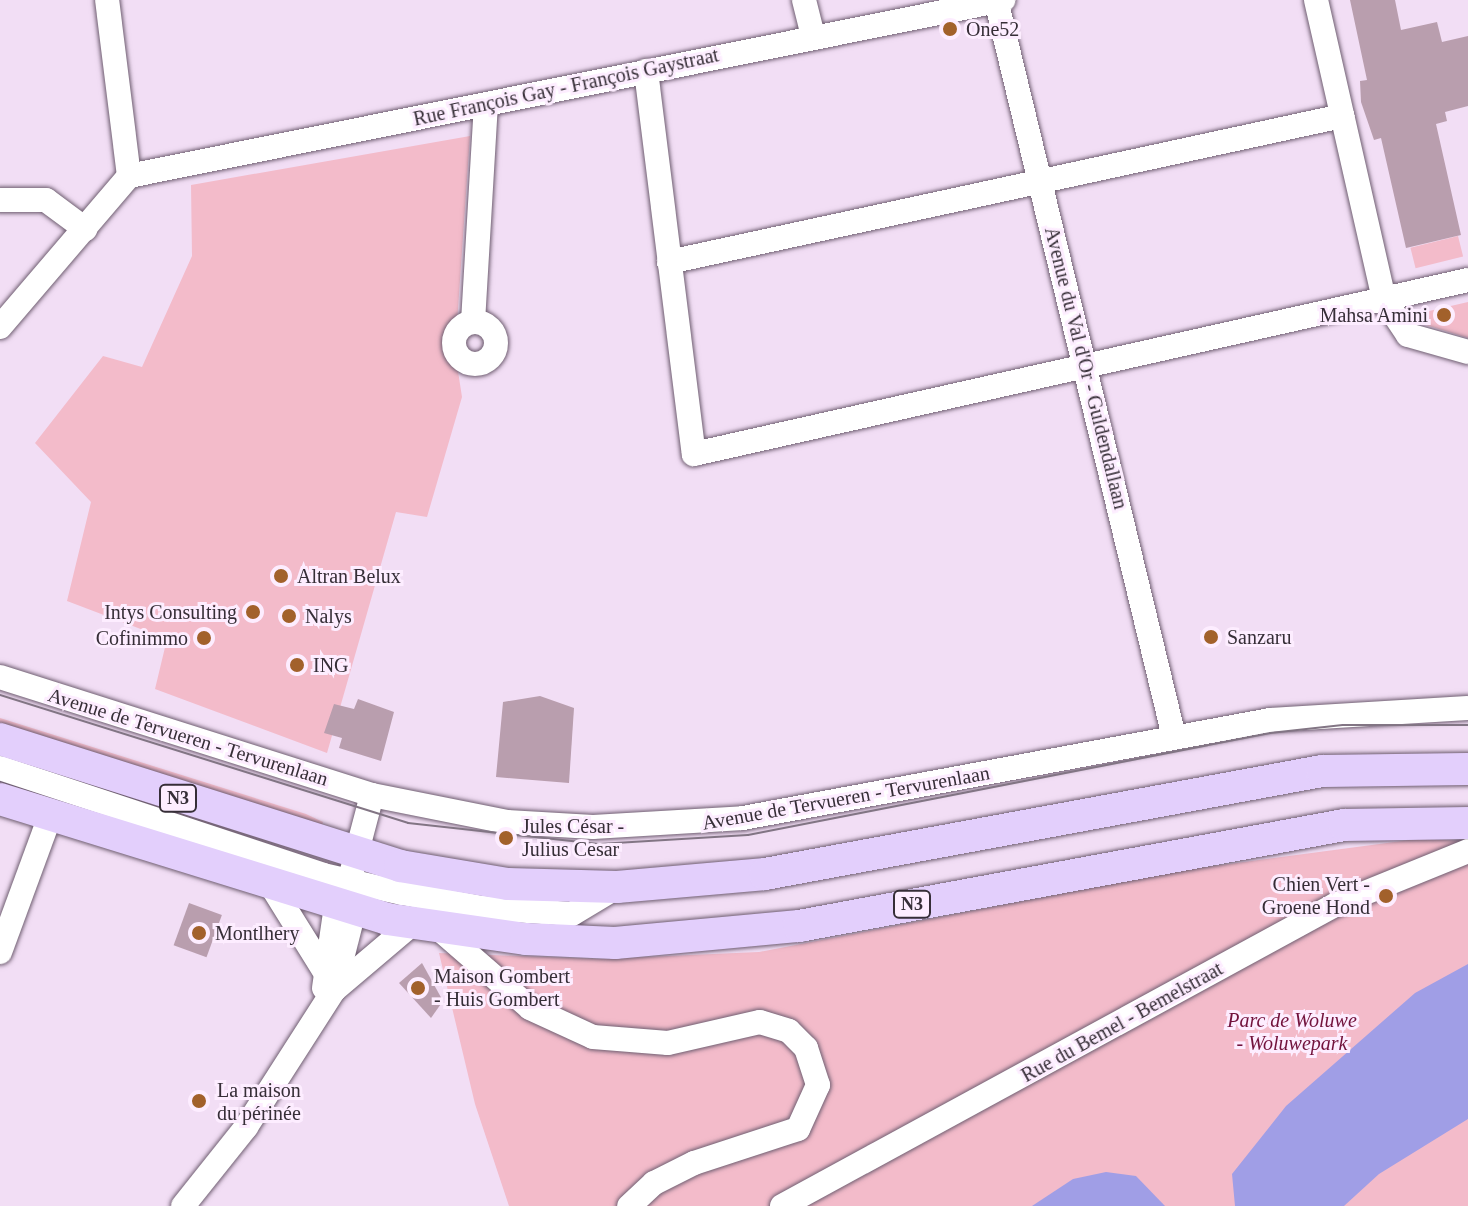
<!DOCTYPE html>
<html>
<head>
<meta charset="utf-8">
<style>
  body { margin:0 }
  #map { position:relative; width:1468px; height:1206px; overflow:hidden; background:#f2def5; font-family:"Times New Roman",serif }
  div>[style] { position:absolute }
  .green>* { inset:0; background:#f3bbca; transform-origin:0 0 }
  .water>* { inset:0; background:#a09ee6 }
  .building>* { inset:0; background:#b99eae; transform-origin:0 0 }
  .roads { filter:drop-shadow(0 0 2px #6f5e71) drop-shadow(0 0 2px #6f5e71) }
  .minor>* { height:24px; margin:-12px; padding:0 12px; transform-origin:12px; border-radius:12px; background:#fff }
  .minor>.ring { margin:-12px; padding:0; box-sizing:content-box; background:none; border:24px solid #fff; border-radius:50% }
  .major>* { height:32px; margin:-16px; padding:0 16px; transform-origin:16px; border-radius:16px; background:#e3cffc }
  .tram>* { height:2px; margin:-1px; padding:0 1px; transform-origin:1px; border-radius:1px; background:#827584 }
  .dots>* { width:22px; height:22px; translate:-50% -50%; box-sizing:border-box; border:4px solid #fdedff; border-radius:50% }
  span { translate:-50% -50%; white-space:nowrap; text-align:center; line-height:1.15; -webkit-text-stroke:6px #fdedff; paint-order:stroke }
  .shield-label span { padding:2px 6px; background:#fdedff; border:2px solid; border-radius:6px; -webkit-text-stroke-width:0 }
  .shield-label { font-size:18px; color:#362e37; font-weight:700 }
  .poi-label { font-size:20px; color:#362e37 }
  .left { translate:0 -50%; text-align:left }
  .right { translate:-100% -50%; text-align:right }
  .street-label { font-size:20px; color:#362e37 }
  .park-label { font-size:20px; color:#72123c; font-style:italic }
</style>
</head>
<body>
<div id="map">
  <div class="green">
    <i style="clip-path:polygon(470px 136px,455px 352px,462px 397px,427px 517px,396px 512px,327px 753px,155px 689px,167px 639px,67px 601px,91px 502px,35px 443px,103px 356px,142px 367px,192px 256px,191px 185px)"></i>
    <i style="left:1458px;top:236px;width:21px;height:49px;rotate:76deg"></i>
    <i style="clip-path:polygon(1468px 302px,1468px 338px,1413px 321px,1412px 315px)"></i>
    <i style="clip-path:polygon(0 718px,306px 814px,323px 822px,320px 831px,0 727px)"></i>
    <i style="clip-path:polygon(1417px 839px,1468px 841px,1468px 1206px,509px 1206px,475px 1104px,439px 953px,599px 959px,759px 952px,1184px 870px)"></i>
  </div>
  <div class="water">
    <i style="clip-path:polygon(1468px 964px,1468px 1119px,1379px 1174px,1344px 1206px,1235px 1206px,1232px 1174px,1286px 1106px,1415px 993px)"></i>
    <i style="clip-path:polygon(1106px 1172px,1136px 1176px,1165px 1206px,1032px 1206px,1073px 1179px)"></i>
  </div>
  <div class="building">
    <i style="clip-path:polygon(1350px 0,1395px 0,1401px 30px,1437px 22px,1442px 42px,1468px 36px,1468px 106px,1445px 112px,1447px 121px,1436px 124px,1461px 235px,1406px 248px,1381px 138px,1374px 140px,1361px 102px,1360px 81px,1367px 80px)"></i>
    <i style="clip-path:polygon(540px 696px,574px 708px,569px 783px,496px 777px,503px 702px)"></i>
    <i style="clip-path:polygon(358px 699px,394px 712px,381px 761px,339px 748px,342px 738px,324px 733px,334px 704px,354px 709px)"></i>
    <i style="left:189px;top:903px;width:35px;height:45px;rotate:20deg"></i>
    <i style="clip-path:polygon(422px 963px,443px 1001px,431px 1018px,399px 983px)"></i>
  </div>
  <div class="roads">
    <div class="minor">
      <i style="left:804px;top:0;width:38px;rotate:76deg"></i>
      <i style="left:996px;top:0;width:758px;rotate:76.42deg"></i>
      <i style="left:1316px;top:0;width:307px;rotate:77.2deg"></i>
      <i style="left:1384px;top:299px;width:43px;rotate:56.3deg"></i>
      <i style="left:1408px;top:335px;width:62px;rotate:15.8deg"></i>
      <i style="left:646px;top:71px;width:386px;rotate:82.9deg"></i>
      <i style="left:694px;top:454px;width:793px;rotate:-12.67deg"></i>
      <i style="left:129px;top:176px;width:892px;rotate:-11.39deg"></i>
      <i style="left:0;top:200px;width:46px"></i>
      <i style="left:46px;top:200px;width:49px;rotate:36.6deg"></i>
      <i style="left:669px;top:262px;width:689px;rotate:-12.24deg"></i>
      <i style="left:473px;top:322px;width:218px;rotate:-86.6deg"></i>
      <i class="ring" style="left:454px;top:322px;width:18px;height:18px"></i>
      <i style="left:0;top:327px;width:199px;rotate:-49.5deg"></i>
      <i style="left:129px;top:176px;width:177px;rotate:-97.1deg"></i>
      <i style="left:0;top:677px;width:390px;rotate:17.6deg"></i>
      <i style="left:372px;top:795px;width:138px;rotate:11.3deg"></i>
      <i style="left:507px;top:822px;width:86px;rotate:3.3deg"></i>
      <i style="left:593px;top:827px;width:150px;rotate:-3.4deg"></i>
      <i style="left:743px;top:818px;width:536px;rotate:-10.53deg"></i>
      <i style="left:1270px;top:720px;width:198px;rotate:-3.5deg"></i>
      <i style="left:0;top:768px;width:340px;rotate:18.3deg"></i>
      <i style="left:323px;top:875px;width:81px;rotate:12.8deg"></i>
      <i style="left:402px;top:893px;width:82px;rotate:10.5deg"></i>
      <i style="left:483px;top:908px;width:89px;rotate:3.9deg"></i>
      <i style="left:572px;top:914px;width:52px;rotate:-31deg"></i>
      <i style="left:272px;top:887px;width:97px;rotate:58.1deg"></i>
      <i style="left:438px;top:928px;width:122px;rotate:41deg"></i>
      <i style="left:530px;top:1008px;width:69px;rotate:24.7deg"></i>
      <i style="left:593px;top:1037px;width:75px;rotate:4.6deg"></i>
      <i style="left:668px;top:1043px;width:94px;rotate:-12.9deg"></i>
      <i style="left:760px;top:1022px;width:30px;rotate:17deg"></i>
      <i style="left:789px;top:1031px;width:24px;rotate:45deg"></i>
      <i style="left:806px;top:1048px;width:39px;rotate:72deg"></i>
      <i style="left:818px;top:1085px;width:48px;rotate:114.4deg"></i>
      <i style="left:798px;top:1129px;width:109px;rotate:161.9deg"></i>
      <i style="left:694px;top:1163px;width:45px;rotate:153.4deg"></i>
      <i style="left:654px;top:1183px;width:34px;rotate:137deg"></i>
      <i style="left:0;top:952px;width:145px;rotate:-69.8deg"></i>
      <i style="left:324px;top:988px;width:83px;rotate:-81.7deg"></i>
      <i style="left:336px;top:906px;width:27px;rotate:-62deg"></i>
      <i style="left:349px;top:882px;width:90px;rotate:-75.2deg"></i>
      <i style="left:334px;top:990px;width:104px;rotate:-40.3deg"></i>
      <i style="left:183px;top:1206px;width:101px;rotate:-51.4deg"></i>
      <i style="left:246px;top:1127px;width:163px;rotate:-57.3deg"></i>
      <i style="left:334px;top:990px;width:81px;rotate:-75.8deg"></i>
      <i style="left:354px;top:911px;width:19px;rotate:-99deg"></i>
      <i style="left:782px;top:1206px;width:630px;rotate:-28.56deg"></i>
      <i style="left:1335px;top:905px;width:144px;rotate:-22.1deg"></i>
    </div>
    <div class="major">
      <i style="left:0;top:739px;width:420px;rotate:17.6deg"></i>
      <i style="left:400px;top:866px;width:109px;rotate:9.5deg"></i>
      <i style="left:508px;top:884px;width:109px;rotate:1.6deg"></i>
      <i style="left:617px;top:887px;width:149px;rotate:-5deg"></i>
      <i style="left:765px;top:874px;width:566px;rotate:-10.48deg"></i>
      <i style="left:1322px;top:771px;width:146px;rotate:-0.8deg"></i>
      <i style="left:0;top:799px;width:405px;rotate:17.2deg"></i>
      <i style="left:387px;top:919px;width:140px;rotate:8.2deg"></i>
      <i style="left:526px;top:939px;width:89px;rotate:2.6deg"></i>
      <i style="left:615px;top:943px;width:185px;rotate:-5.3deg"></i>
      <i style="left:799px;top:926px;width:554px;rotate:-10.5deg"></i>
      <i style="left:1344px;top:825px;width:124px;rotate:-0.9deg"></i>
    </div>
  </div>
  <div class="tram">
    <i style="left:0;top:695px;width:428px;rotate:17.4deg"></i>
    <i style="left:408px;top:823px;width:192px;rotate:6.3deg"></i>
    <i style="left:599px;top:844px;width:149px;rotate:-3.5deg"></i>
    <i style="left:748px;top:835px;width:532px;rotate:-11.06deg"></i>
    <i style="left:1270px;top:733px;width:73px;rotate:-6.3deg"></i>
    <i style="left:1343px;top:725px;width:125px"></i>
  </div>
  <div class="dots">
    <i style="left:950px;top:29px;background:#a2612b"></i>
    <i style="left:1444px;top:315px;background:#a2612b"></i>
    <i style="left:281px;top:576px;background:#a2612b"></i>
    <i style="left:253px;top:612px;background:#a2612b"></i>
    <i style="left:289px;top:616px;background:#a2612b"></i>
    <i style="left:1211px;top:637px;background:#a2612b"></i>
    <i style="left:204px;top:638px;background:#a2612b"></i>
    <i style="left:297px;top:665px;background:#a2612b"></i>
    <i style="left:506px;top:838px;background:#a2612b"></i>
    <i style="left:1386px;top:896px;background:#a2612b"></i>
    <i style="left:199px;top:933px;background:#a2612b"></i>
    <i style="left:418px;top:988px;background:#a2612b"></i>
    <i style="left:199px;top:1101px;background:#a2612b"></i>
  </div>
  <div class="shield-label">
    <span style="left:178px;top:798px">N3</span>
    <span style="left:912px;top:904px">N3</span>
  </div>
  <div class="poi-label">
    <span class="left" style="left:966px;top:29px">One52</span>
    <span class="right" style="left:1428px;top:315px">Mahsa Amini</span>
    <span class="left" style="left:297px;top:576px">Altran Belux</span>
    <span class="right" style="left:237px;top:612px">Intys Consulting</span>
    <span class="left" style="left:305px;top:616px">Nalys</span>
    <span class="left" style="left:1227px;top:637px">Sanzaru</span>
    <span class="right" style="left:188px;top:638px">Cofinimmo</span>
    <span class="left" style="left:313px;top:665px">ING</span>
    <span class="left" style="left:522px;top:838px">Jules César -<br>Julius Cesar</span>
    <span class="right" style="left:1370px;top:896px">Chien Vert -<br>Groene Hond</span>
    <span class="left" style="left:215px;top:933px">Montlhery</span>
    <span class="left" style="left:434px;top:988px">Maison Gombert<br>- Huis Gombert</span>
    <span class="left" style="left:217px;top:1102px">La maison<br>du périnée</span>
  </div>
  <div class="street-label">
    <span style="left:566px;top:87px;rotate:-12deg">Rue François Gay - François Gaystraat</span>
    <span style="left:1086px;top:368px;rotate:76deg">Avenue du Val d'Or - Guldendallaan</span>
    <span style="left:188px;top:737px;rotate:17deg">Avenue de Tervueren - Tervurenlaan</span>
    <span style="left:846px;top:798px;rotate:-10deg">Avenue de Tervueren - Tervurenlaan</span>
    <span style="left:1122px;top:1022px;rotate:-29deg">Rue du Bemel - Bemelstraat</span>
  </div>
  <div class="park-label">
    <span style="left:1292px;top:1032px">Parc de Woluwe<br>- Woluwepark</span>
  </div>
</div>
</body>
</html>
